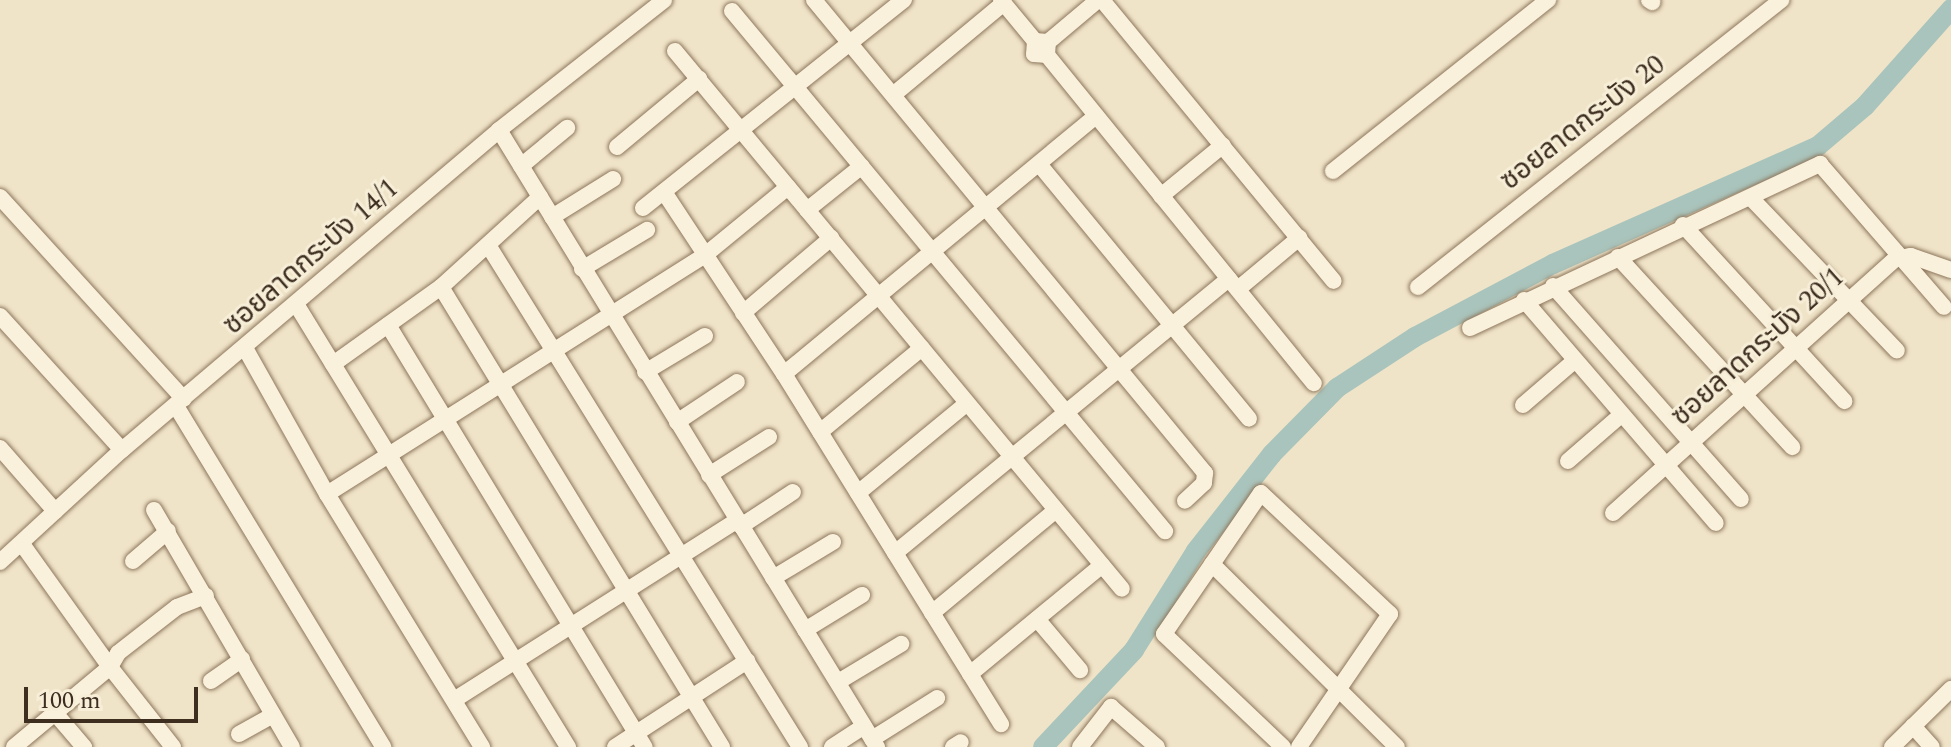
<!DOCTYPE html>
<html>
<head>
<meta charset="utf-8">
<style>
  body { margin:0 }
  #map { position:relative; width:1951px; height:747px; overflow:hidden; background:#f0e4c8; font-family:Spectral,"Noto Sans Thai",serif }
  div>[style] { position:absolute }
  .river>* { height:20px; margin:-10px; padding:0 10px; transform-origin:10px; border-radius:10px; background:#a9c4bc }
  .roads { filter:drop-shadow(0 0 2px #8d765c) drop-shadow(0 0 2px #8d765c) }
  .minor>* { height:16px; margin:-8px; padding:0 8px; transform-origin:8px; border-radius:8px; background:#faf1dc }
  span { translate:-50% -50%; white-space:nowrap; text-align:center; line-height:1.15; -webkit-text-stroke:6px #f7eed8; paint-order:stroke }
  .street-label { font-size:28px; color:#3d2e20 }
  .scale { position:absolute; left:24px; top:687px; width:174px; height:36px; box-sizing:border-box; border:4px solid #3d2e20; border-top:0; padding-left:10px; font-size:24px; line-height:28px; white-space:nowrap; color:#3d2e20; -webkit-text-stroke:6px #f7eed8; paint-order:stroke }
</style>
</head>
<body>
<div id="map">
  <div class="river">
    <i style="left:1043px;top:747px;width:133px;rotate:-46.8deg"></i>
    <i style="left:1134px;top:650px;width:117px;rotate:-57.9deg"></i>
    <i style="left:1196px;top:551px;width:123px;rotate:-51.9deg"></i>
    <i style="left:1272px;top:454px;width:93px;rotate:-45.4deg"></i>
    <i style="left:1337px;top:388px;width:93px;rotate:-33.2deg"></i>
    <i style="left:1415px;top:337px;width:156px;rotate:-27.9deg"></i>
    <i style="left:1553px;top:264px;width:290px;rotate:-24deg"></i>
    <i style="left:1818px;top:146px;width:62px;rotate:-40.4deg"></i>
    <i style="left:1865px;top:106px;width:130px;rotate:-48.4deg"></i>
  </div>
  <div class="roads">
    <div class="minor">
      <i style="left:814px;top:0;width:614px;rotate:50.42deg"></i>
      <i style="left:1205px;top:473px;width:10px;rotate:96deg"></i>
      <i style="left:1204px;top:483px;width:26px;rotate:137deg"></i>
      <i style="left:1001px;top:0;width:53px;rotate:50.3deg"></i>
      <i style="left:1035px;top:41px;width:13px;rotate:94deg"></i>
      <i style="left:1034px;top:54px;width:13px;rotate:4deg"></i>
      <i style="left:1047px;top:55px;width:13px;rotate:-86deg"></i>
      <i style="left:1048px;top:42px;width:13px;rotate:-176deg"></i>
      <i style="left:1102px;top:0;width:364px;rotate:50.5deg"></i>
      <i style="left:1649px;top:0;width:4px;rotate:34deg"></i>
      <i style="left:732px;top:11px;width:677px;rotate:50.22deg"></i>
      <i style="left:1048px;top:42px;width:65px;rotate:-40deg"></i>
      <i style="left:675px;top:51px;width:699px;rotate:50.28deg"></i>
      <i style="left:1047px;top:55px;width:423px;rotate:50.9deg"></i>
      <i style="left:893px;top:95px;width:144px;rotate:-39.7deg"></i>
      <i style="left:499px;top:130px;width:724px;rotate:58.51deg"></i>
      <i style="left:617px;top:147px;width:107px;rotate:-39.7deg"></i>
      <i style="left:1039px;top:164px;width:330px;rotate:50.5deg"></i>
      <i style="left:521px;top:166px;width:60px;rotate:-39.6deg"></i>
      <i style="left:1333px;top:171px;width:275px;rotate:-38.5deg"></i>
      <i style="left:664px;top:192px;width:218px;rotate:56.6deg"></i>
      <i style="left:784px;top:374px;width:412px;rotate:58.2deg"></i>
      <i style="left:1161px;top:196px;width:80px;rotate:-39.4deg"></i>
      <i style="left:0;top:197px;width:273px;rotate:47.7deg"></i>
      <i style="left:1751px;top:198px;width:211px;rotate:46.3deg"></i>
      <i style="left:643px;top:208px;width:334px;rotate:-38.6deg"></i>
      <i style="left:807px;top:210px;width:70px;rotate:-38.7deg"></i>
      <i style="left:552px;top:217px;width:72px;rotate:-31.9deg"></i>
      <i style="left:1683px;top:225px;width:239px;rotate:47.5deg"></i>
      <i style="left:488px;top:245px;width:591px;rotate:58.14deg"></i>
      <i style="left:1618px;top:257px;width:258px;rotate:47.5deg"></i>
      <i style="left:582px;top:269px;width:76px;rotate:-31deg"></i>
      <i style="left:1553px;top:286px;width:284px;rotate:48.6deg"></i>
      <i style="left:441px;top:287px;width:539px;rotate:58.58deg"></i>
      <i style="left:1418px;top:287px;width:463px;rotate:-38.3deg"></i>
      <i style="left:1238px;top:289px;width:80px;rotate:-39.9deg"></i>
      <i style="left:1524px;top:300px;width:294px;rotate:49.3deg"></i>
      <i style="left:296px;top:304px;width:520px;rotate:58.45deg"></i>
      <i style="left:743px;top:313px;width:116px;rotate:-40.4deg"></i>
      <i style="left:0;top:316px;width:181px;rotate:47.7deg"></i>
      <i style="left:388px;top:325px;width:494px;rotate:58.7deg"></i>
      <i style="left:1470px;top:328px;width:387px;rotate:-25.1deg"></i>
      <i style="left:1820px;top:164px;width:189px;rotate:49.1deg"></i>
      <i style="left:245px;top:348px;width:167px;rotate:60.7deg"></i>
      <i style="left:327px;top:494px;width:297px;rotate:58.5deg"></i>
      <i style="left:333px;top:364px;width:133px;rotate:-35.5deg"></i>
      <i style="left:441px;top:287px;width:134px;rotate:-42.3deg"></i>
      <i style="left:645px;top:372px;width:70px;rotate:-31deg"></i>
      <i style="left:784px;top:374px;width:405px;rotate:-39.6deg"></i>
      <i style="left:1523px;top:405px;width:66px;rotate:-40.7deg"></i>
      <i style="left:176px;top:406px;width:399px;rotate:58.7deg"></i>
      <i style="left:677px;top:422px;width:72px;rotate:-33.7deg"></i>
      <i style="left:820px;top:432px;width:132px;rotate:-39.5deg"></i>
      <i style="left:0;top:448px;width:84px;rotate:48.9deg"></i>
      <i style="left:1568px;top:461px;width:69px;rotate:-40.9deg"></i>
      <i style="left:709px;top:475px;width:71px;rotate:-32.3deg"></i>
      <i style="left:858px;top:493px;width:141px;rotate:-39.5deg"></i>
      <i style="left:327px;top:494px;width:447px;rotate:-32.3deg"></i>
      <i style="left:705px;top:255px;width:107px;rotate:-39.3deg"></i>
      <i style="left:154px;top:510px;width:274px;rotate:59.8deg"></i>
      <i style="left:1613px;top:513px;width:380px;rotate:-42deg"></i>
      <i style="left:1895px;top:259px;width:16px;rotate:-11deg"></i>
      <i style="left:1911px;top:256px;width:42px;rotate:19.3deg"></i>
      <i style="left:741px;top:526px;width:62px;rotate:-33.2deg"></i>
      <i style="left:895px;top:553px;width:432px;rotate:-39.4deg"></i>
      <i style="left:133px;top:561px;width:46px;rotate:-40.6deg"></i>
      <i style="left:0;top:562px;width:166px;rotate:-42.6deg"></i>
      <i style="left:122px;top:450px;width:494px;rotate:-40.3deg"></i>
      <i style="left:499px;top:130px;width:210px;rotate:-38.2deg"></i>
      <i style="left:1212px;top:564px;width:260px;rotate:44.7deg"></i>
      <i style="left:773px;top:578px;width:70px;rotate:-31deg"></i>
      <i style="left:932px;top:613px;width:161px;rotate:-39.7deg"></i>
      <i style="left:1037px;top:619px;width:67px;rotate:49.9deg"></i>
      <i style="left:805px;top:630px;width:67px;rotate:-31.6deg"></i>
      <i style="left:970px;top:674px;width:171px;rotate:-39.5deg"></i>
      <i style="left:211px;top:681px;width:38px;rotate:-35deg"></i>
      <i style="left:838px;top:682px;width:74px;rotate:-31.1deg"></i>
      <i style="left:454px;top:700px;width:336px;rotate:-32.4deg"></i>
      <i style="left:55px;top:713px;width:45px;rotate:49.5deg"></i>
      <i style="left:1913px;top:726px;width:28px;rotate:48deg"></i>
      <i style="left:239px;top:734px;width:39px;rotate:-29deg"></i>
      <i style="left:872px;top:739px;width:77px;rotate:-32.2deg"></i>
      <i style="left:14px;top:747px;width:125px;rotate:-39.8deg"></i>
      <i style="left:110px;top:667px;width:151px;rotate:-125.6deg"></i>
      <i style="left:173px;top:747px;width:102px;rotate:-128.2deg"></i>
      <i style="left:110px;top:667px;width:16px;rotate:-60deg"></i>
      <i style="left:118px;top:653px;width:75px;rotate:-37.9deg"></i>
      <i style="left:177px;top:607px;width:31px;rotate:-21deg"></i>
      <i style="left:615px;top:747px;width:158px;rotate:-33.1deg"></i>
      <i style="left:832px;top:747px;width:38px;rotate:-33deg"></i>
      <i style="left:953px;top:747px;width:9px;rotate:-32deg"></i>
      <i style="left:1080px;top:747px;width:51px;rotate:-52.2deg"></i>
      <i style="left:1111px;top:707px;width:61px;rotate:41deg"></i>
      <i style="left:1283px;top:747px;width:164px;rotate:-136.5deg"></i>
      <i style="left:1164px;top:634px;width:171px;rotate:-55.5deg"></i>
      <i style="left:1261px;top:493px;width:177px;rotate:43.2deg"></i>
      <i style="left:1390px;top:614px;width:161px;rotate:124.4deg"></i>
      <i style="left:1892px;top:747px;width:83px;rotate:-44.5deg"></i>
    </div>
  </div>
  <div class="street-label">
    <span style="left:1583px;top:123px;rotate:-38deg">ซอยลาดกระบัง 20</span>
    <span style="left:311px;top:257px;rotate:-41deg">ซอยลาดกระบัง 14/1</span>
    <span style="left:1758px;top:347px;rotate:-42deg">ซอยลาดกระบัง 20/1</span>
  </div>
  <div class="scale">100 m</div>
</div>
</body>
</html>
